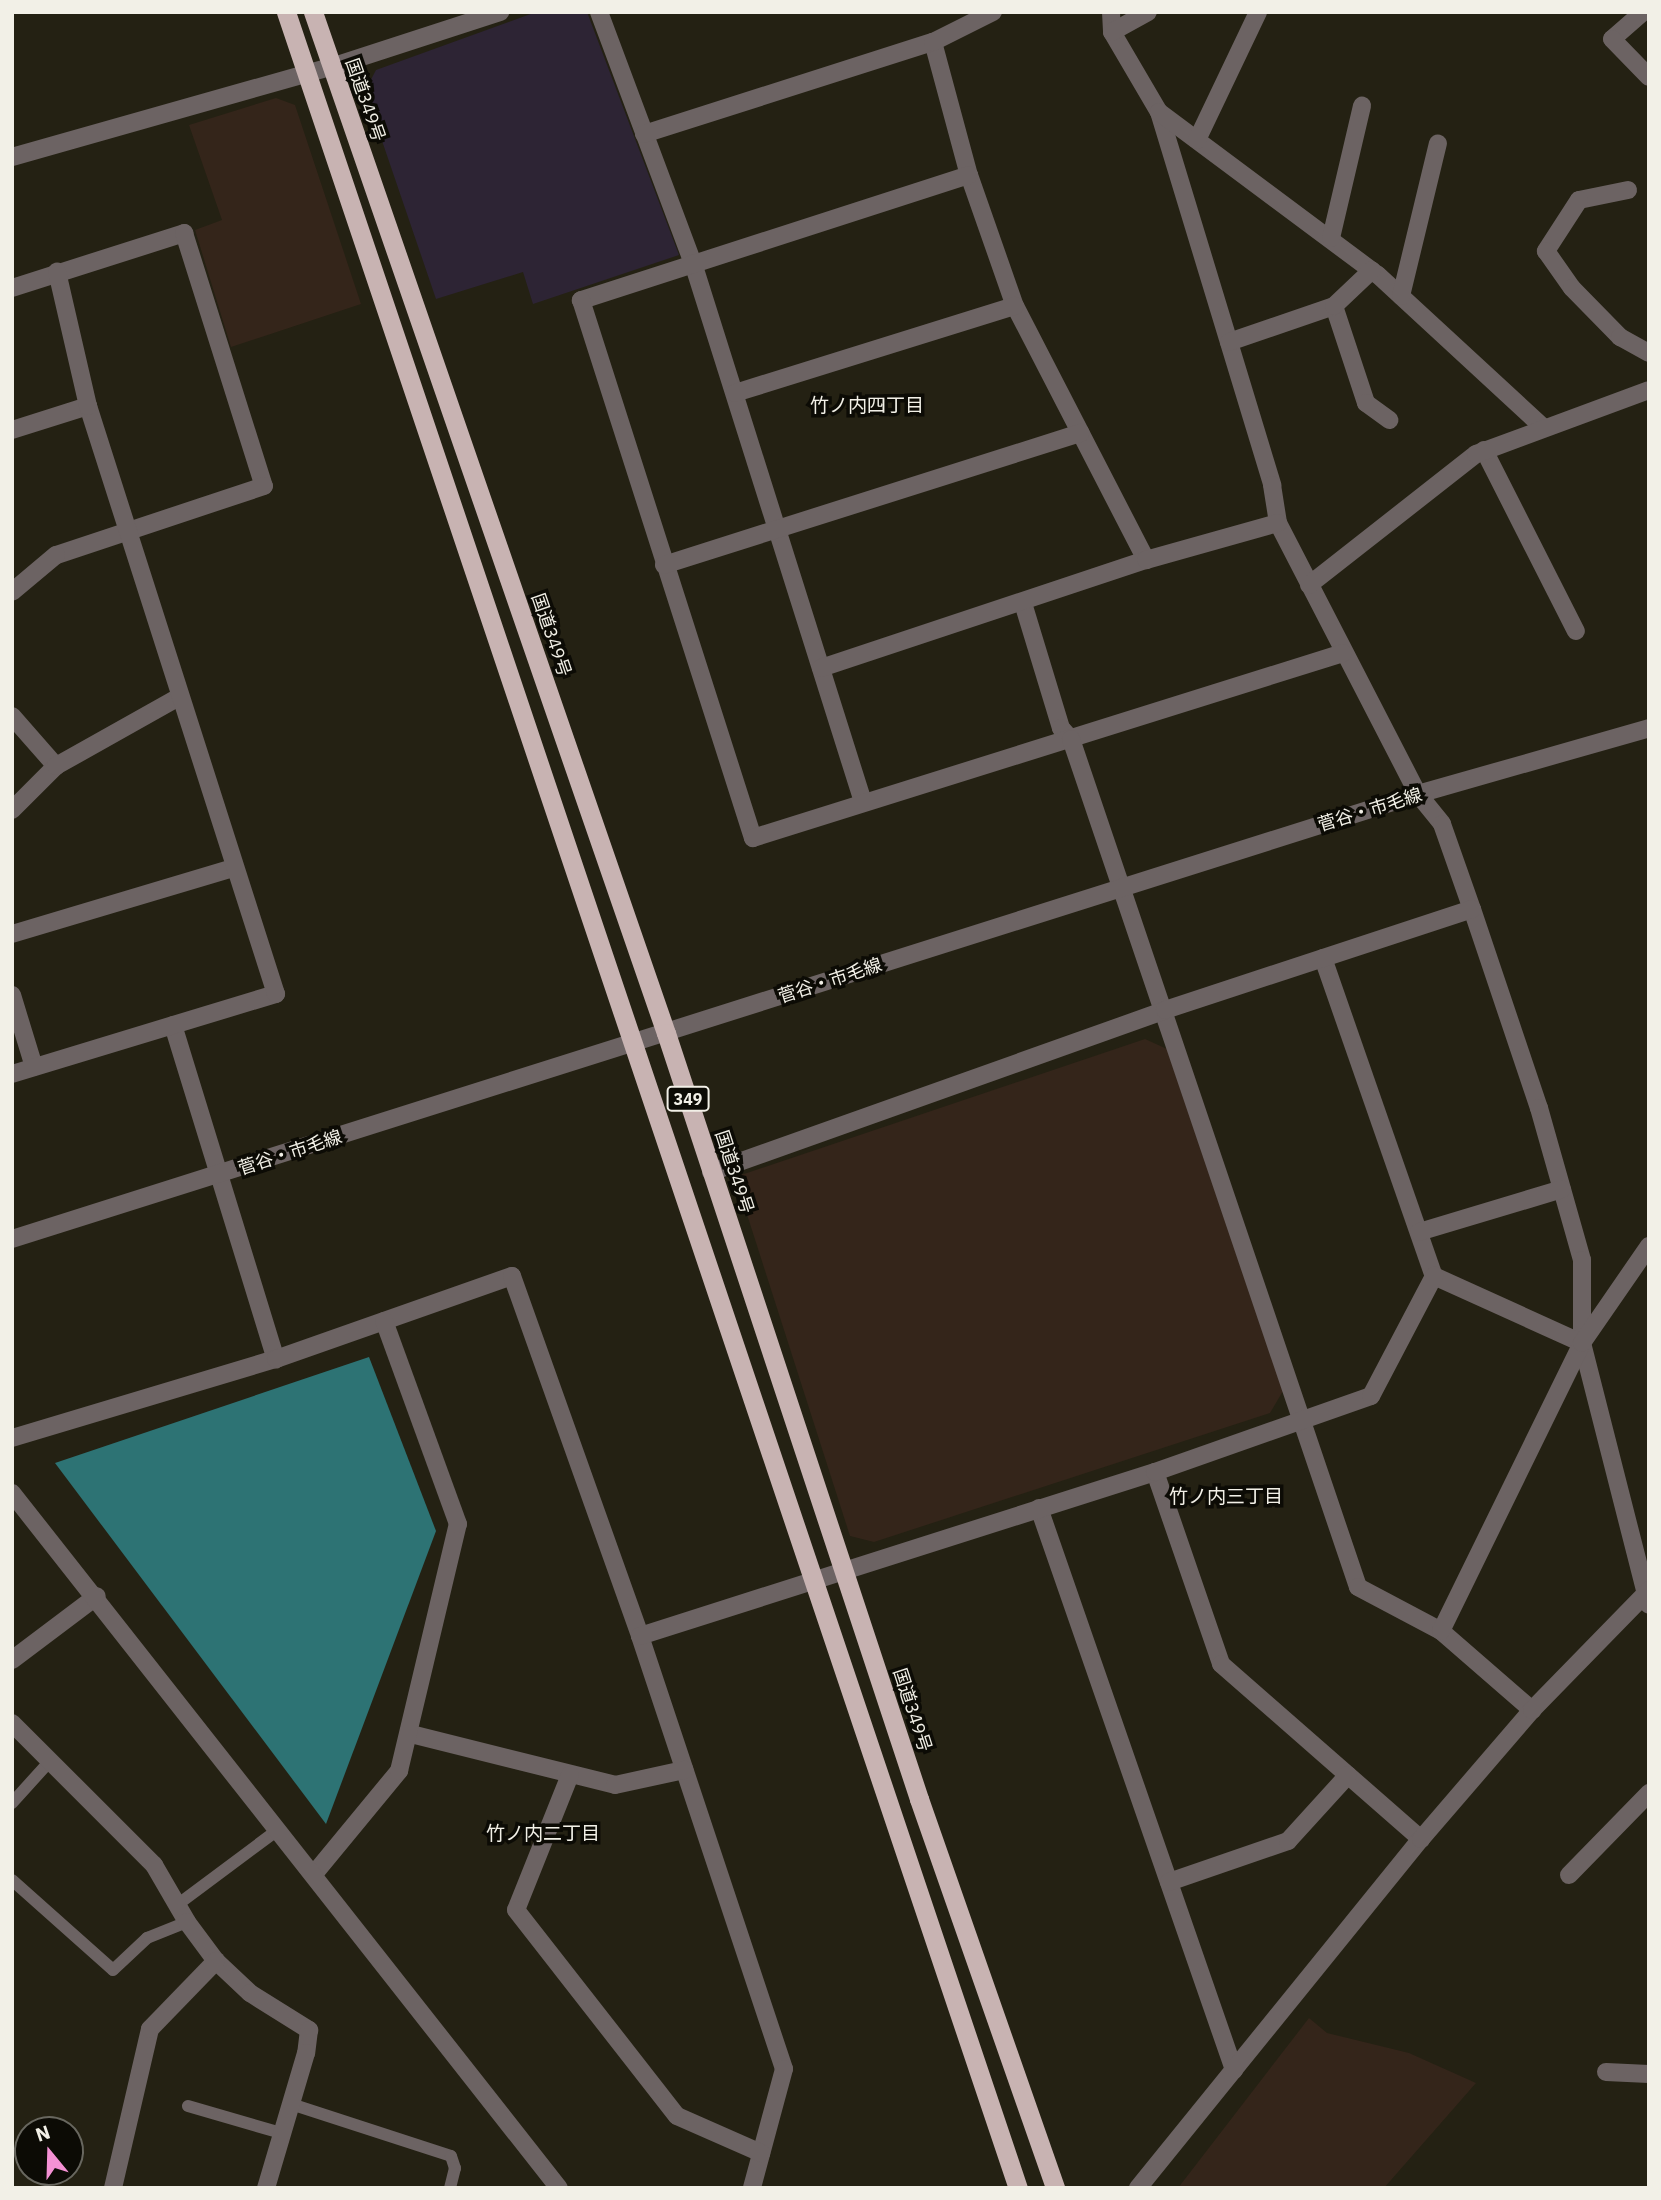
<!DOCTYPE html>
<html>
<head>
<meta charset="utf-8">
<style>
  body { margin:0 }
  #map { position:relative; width:1661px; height:2200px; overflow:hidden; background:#242113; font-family:"IBM Plex Sans","Noto Sans JP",sans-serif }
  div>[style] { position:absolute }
  .commercial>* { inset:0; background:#34251a }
  .industrial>* { inset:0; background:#2d2434 }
  .water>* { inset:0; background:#2d7374 }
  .service>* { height:12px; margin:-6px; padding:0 6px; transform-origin:6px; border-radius:6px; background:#6c6363 }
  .pedestrian>* { height:18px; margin:-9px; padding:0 9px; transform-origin:9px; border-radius:9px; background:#6c6363 }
  .minor>* { height:18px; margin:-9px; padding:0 9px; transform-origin:9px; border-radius:9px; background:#6c6363 }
  .tertiary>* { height:18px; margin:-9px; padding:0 9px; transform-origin:9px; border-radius:9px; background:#6c6363 }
  .trunk>* { height:19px; margin:-9.5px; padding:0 9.5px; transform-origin:9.5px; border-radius:9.5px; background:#c8b3b2 }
  span { translate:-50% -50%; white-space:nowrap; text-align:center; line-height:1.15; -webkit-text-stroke:7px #0c0b05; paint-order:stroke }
  .shield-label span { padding:2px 5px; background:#0c0b05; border:2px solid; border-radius:5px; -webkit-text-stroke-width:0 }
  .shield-label { font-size:16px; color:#f2f0e7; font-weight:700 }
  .street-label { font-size:18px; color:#f2f0e7 }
  .neighbourhood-label { font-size:19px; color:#f2f0e7 }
  .frame { position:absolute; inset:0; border:14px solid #f2f0e7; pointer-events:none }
  .north { position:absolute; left:14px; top:2116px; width:70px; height:70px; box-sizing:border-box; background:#0c0b05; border:2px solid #68675f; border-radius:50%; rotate:341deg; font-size:19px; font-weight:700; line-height:28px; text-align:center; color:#f2f0e7 }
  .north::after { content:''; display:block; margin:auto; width:24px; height:32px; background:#f491d4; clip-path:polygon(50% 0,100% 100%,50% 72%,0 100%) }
</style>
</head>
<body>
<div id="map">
  <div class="commercial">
    <i style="clip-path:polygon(276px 98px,295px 105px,361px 304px,231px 347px,195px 230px,222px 220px,189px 125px)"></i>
    <i style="clip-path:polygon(1145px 1039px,1167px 1049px,1283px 1391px,1270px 1413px,874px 1542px,850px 1536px,735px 1177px)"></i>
    <i style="clip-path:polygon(1309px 2018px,1327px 2033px,1409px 2053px,1476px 2083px,1384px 2188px,1178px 2188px)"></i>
  </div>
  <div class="industrial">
    <i style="clip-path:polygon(536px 12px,587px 12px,679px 255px,533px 304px,523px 272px,436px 299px,365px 91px,376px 70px)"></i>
  </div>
  <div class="water">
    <i style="clip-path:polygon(369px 1357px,436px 1531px,326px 1824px,55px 1463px)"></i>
  </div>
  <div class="service">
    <i style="left:12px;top:1803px;width:57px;rotate:-47.9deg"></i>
    <i style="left:12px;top:1880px;width:135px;rotate:41.7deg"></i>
    <i style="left:113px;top:1970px;width:47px;rotate:-43.3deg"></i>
    <i style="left:147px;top:1938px;width:43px;rotate:-21.8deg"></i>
    <i style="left:177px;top:1905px;width:127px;rotate:-36.7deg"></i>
    <i style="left:291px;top:2104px;width:168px;rotate:18deg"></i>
    <i style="left:451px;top:2156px;width:13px;rotate:72deg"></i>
    <i style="left:455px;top:2168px;width:21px;rotate:104deg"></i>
    <i style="left:188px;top:2106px;width:97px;rotate:16.2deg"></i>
  </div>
  <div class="pedestrian">
    <i style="left:1023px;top:603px;width:131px;rotate:73.1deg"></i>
    <i style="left:1061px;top:728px;width:15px;rotate:48deg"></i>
  </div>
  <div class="minor">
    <i style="left:599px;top:12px;width:268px;rotate:69.5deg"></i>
    <i style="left:693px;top:263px;width:565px;rotate:72.49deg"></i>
    <i style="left:1111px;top:12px;width:20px;rotate:87deg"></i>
    <i style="left:1112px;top:32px;width:93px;rotate:59.6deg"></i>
    <i style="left:1159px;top:112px;width:390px;rotate:73.1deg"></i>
    <i style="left:1272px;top:485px;width:38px;rotate:81deg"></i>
    <i style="left:1278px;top:523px;width:305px;rotate:62.7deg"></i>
    <i style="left:1418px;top:794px;width:38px;rotate:51deg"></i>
    <i style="left:1442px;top:824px;width:90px;rotate:70.6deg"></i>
    <i style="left:1472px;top:909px;width:210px;rotate:71.4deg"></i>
    <i style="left:1539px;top:1108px;width:158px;rotate:74.2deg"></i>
    <i style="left:1582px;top:1260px;width:83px;rotate:90deg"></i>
    <i style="left:1582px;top:1343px;width:270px;rotate:75.7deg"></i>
    <i style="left:1643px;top:12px;width:41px;rotate:138.9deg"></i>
    <i style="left:1612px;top:39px;width:53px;rotate:45.8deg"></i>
    <i style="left:1112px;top:32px;width:41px;rotate:-29.1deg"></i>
    <i style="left:933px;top:42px;width:138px;rotate:74.9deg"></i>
    <i style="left:969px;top:175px;width:139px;rotate:70.7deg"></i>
    <i style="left:1015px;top:306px;width:286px;rotate:62.7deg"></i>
    <i style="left:1159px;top:112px;width:273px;rotate:36.7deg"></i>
    <i style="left:1378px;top:275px;width:224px;rotate:42.7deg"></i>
    <i style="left:644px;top:134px;width:303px;rotate:-17.7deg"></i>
    <i style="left:933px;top:42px;width:67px;rotate:-26.6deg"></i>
    <i style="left:1197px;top:140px;width:142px;rotate:-64.5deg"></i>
    <i style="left:969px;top:175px;width:408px;rotate:162.1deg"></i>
    <i style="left:581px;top:300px;width:565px;rotate:72.27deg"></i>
    <i style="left:753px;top:838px;width:618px;rotate:-17.41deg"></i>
    <i style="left:1628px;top:190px;width:50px;rotate:168.5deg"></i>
    <i style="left:1579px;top:200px;width:61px;rotate:122.9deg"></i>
    <i style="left:1546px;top:251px;width:45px;rotate:54.9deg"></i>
    <i style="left:1572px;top:288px;width:69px;rotate:45.6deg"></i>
    <i style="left:1620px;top:337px;width:33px;rotate:29deg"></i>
    <i style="left:1331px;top:238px;width:136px;rotate:-76.8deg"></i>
    <i style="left:12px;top:288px;width:181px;rotate:-17.7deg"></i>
    <i style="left:184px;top:233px;width:265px;rotate:72.5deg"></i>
    <i style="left:264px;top:486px;width:219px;rotate:161.6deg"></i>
    <i style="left:56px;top:555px;width:57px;rotate:139.9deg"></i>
    <i style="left:1401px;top:296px;width:157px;rotate:-76.4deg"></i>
    <i style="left:1334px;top:306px;width:102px;rotate:71.7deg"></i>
    <i style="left:1366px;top:403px;width:29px;rotate:36deg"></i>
    <i style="left:1229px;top:342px;width:111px;rotate:-18.9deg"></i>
    <i style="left:1334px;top:306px;width:52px;rotate:-43.5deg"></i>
    <i style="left:735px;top:393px;width:293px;rotate:-17.3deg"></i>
    <i style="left:12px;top:430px;width:80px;rotate:-17.5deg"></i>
    <i style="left:1484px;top:450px;width:203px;rotate:63.1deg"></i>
    <i style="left:664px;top:565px;width:437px;rotate:-17.6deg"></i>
    <i style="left:1309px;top:585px;width:212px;rotate:-38.1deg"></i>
    <i style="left:1476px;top:454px;width:184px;rotate:-20.3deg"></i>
    <i style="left:821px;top:668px;width:342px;rotate:-18.4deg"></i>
    <i style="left:1146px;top:560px;width:137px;rotate:-15.7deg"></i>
    <i style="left:12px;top:716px;width:67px;rotate:48.7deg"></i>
    <i style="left:1071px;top:739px;width:895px;rotate:71.3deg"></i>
    <i style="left:1358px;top:1587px;width:94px;rotate:27.9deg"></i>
    <i style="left:1441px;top:1631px;width:121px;rotate:41deg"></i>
    <i style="left:12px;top:810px;width:62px;rotate:-45deg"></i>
    <i style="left:56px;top:766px;width:141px;rotate:-29.3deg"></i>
    <i style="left:12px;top:934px;width:232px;rotate:-16.6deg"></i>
    <i style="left:1323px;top:958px;width:337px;rotate:70.8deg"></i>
    <i style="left:1434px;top:1276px;width:162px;rotate:24.4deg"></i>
    <i style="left:12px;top:995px;width:75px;rotate:73deg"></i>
    <i style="left:173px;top:1025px;width:350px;rotate:72.9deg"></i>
    <i style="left:12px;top:1074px;width:276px;rotate:-16.9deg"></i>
    <i style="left:276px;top:994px;width:617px;rotate:-107.73deg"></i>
    <i style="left:88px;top:406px;width:138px;rotate:-103deg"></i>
    <i style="left:711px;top:1172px;width:482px;rotate:-19.6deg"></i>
    <i style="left:1165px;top:1010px;width:323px;rotate:-18.2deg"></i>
    <i style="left:1419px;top:1232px;width:149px;rotate:-16.7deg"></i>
    <i style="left:12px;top:1438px;width:276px;rotate:-16.7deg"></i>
    <i style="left:276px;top:1359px;width:250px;rotate:-19.4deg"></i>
    <i style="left:512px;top:1276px;width:382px;rotate:70.4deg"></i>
    <i style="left:640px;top:1636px;width:456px;rotate:71.6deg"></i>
    <i style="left:784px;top:2069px;width:123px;rotate:105.1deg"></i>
    <i style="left:1155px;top:1472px;width:203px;rotate:71deg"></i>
    <i style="left:1221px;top:1664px;width:266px;rotate:41.2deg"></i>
    <i style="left:1039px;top:1508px;width:595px;rotate:70.86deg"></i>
    <i style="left:1441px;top:1631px;width:321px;rotate:-63.9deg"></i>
    <i style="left:1582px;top:1343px;width:118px;rotate:-55.4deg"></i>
    <i style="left:640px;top:1636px;width:540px;rotate:-17.66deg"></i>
    <i style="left:1155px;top:1472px;width:229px;rotate:-19.4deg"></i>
    <i style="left:1371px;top:1396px;width:136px;rotate:-62.3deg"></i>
    <i style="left:12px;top:1660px;width:106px;rotate:-37deg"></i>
    <i style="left:12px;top:1723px;width:201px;rotate:45deg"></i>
    <i style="left:154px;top:1865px;width:66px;rotate:59.9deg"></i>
    <i style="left:187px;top:1922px;width:49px;rotate:53.4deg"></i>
    <i style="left:216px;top:1961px;width:47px;rotate:43.3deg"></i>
    <i style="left:250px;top:1993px;width:70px;rotate:32.1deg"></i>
    <i style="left:309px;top:2030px;width:23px;rotate:97deg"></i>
    <i style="left:306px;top:2053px;width:141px;rotate:106.5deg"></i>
    <i style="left:411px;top:1734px;width:210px;rotate:14deg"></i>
    <i style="left:615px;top:1785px;width:71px;rotate:-12.3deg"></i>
    <i style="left:570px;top:1775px;width:145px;rotate:111.8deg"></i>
    <i style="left:516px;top:1910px;width:261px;rotate:52deg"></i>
    <i style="left:677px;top:2116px;width:92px;rotate:23.8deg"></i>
    <i style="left:314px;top:1874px;width:134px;rotate:-50.5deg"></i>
    <i style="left:399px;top:1771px;width:254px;rotate:-76.6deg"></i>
    <i style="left:458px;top:1524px;width:216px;rotate:-110deg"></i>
    <i style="left:1569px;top:1875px;width:115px;rotate:-45.7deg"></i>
    <i style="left:1169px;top:1882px;width:126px;rotate:-19deg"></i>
    <i style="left:1288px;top:1841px;width:89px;rotate:-47.7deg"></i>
    <i style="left:1606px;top:2072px;width:43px;rotate:2.7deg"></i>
    <i style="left:113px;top:2188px;width:163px;rotate:-76.9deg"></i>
    <i style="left:150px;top:2029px;width:95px;rotate:-45.9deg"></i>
  </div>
  <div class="tertiary">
    <i style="left:12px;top:157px;width:331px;rotate:-15.8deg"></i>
    <i style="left:331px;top:67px;width:178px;rotate:-18deg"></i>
    <i style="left:12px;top:1239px;width:1475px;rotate:-17.56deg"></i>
    <i style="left:1418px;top:794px;width:240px;rotate:-15.9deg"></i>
    <i style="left:12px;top:1493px;width:884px;rotate:51.8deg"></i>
    <i style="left:1138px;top:2188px;width:449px;rotate:-51deg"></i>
    <i style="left:1421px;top:1839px;width:170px;rotate:-49.3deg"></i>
    <i style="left:1532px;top:1710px;width:168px;rotate:-45.7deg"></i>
  </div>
  <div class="trunk">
    <i style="left:286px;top:12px;width:2296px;rotate:71.41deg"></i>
    <i style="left:313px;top:12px;width:1080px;rotate:70.93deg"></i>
    <i style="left:666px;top:1033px;width:807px;rotate:71.72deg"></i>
    <i style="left:919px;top:1799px;width:412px;rotate:70.7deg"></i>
  </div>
  <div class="shield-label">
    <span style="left:688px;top:1099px">349</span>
  </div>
  <div class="street-label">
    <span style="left:365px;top:100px;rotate:71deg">国道349号</span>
    <span style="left:551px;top:635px;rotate:71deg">国道349号</span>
    <span style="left:1370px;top:810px;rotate:-17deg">菅谷・市毛線</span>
    <span style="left:830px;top:981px;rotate:-18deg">菅谷・市毛線</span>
    <span style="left:290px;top:1153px;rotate:-18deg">菅谷・市毛線</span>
    <span style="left:734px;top:1172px;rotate:72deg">国道349号</span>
    <span style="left:912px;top:1710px;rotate:72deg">国道349号</span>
  </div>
  <div class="neighbourhood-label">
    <span style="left:867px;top:406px">竹ノ内四丁目</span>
    <span style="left:1226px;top:1497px">竹ノ内三丁目</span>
    <span style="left:543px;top:1834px">竹ノ内二丁目</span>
  </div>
  <div class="frame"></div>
  <div class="north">N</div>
</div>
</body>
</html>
